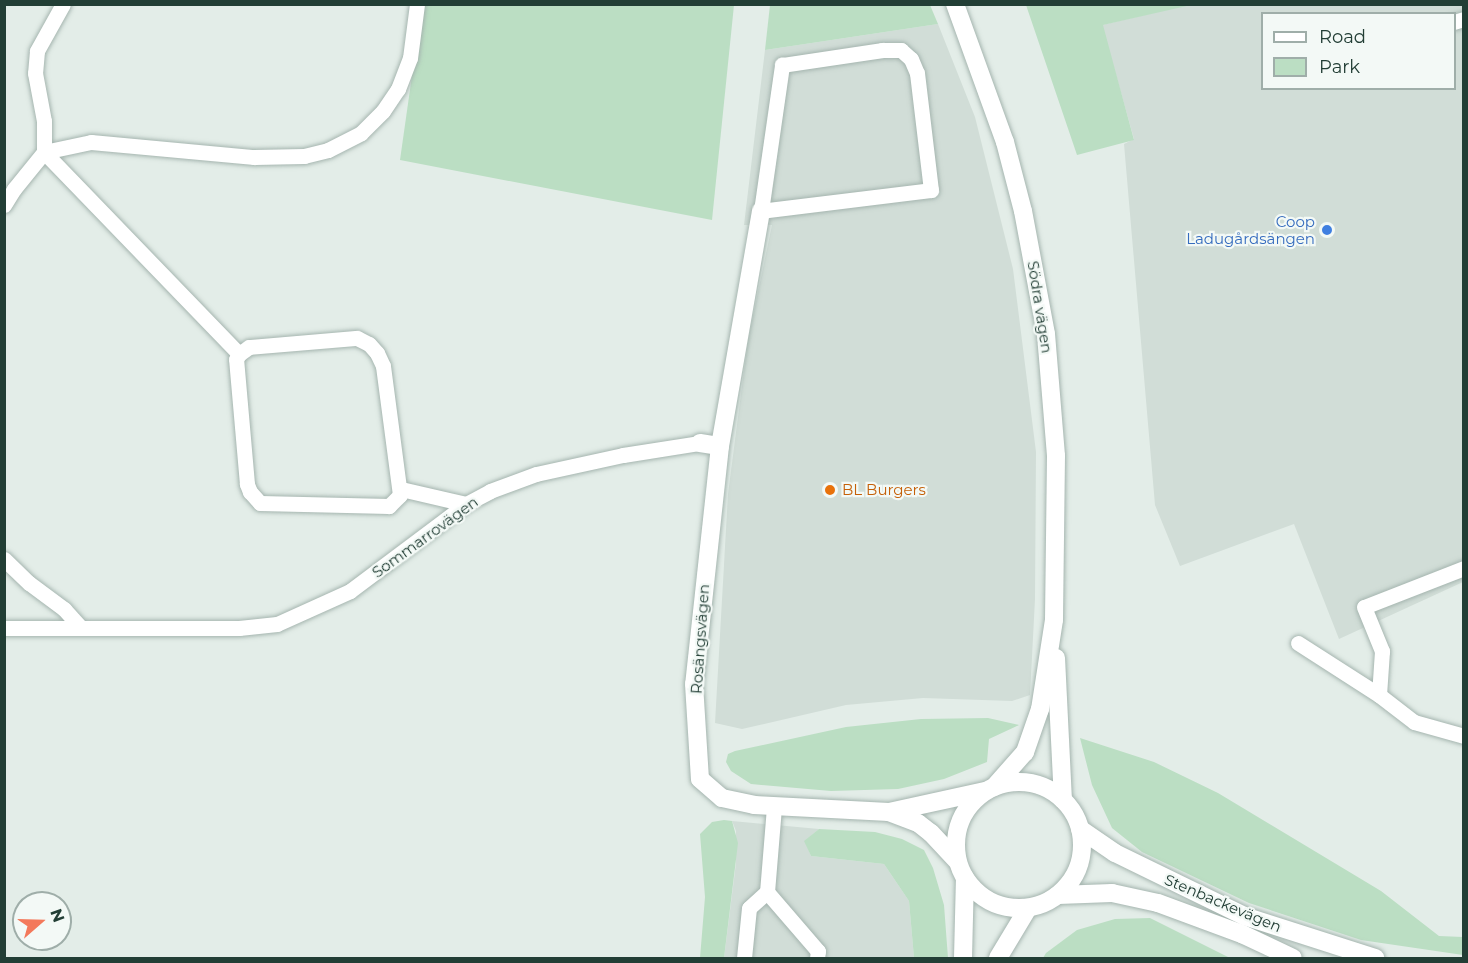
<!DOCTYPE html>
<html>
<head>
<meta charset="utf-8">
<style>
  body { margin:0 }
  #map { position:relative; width:1468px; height:963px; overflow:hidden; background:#e3ede8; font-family:Montserrat,sans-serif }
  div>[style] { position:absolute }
  .built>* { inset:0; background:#d1ddd7 }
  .green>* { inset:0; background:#bbdec3 }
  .roads { filter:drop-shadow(0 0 2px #a5b5af) drop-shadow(0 0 2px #a5b5af) }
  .lane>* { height:15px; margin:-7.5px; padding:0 7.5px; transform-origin:7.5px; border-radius:7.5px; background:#fff }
  .street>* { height:18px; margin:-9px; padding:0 9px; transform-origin:9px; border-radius:9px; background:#fff }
  .secondary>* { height:18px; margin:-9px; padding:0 9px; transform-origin:9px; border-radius:9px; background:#fff }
  .secondary>.ring { margin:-9px; padding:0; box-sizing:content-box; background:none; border:18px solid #fff; border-radius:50% }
  .dots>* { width:16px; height:16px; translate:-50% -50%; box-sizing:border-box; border:3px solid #f3f9f6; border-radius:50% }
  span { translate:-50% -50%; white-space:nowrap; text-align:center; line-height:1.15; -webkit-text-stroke:4.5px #f3f9f6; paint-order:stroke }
  .shop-label { font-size:15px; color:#366cbe }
  .right { translate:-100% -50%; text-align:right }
  .street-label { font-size:15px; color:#223e35 }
  .food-label { font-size:15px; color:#c56008 }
  .left { translate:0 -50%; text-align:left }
  .frame { position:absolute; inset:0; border:6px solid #223e35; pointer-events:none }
  .legend { position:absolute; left:1261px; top:12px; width:195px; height:78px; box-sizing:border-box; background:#f3f9f6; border:2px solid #9faea9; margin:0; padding:8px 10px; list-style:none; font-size:18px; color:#223e35 }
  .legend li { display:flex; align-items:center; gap:12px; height:30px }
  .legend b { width:30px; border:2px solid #9faea9 }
  .north { position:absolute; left:12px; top:891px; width:60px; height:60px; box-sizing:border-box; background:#f3f9f6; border:2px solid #9faea9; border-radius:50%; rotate:70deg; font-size:16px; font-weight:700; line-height:24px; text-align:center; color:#223e35 }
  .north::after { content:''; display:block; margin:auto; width:21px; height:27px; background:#f3795b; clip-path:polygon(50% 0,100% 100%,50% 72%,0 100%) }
</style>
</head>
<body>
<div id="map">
  <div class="built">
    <i style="clip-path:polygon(evenodd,1191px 4px,1463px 5px,1463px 582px,1339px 639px,1294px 524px,1180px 566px,1155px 505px,1124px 144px,1134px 139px,1102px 25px,1191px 4px,1262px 14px,1454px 14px,1454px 88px,1262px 88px,1262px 14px)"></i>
    <i style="clip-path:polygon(938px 24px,975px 117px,1013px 269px,1036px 452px,1035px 599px,1030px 695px,1012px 701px,923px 698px,846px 705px,742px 729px,715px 723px,728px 494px,748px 340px,772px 225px,744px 225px,765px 50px)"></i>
    <i style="clip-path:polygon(732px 821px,819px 829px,805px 841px,811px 856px,884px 864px,909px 901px,914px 958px,724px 958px,736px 863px,736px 831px)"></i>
  </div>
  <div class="green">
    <i style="clip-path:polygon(422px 5px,734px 5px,712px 220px,400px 160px)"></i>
    <i style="clip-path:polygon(770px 5px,930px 5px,938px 24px,765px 50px)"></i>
    <i style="clip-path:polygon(1026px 5px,1191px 5px,1103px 25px,1134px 140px,1077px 155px)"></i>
    <i style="clip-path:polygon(988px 718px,1019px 725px,989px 739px,987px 762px,944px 779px,898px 789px,831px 791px,751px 784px,731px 771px,726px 762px,728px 754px,735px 751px,846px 727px,921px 719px)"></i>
    <i style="clip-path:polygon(1080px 738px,1154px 762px,1218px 793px,1381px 891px,1439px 936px,1463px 937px,1463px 955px,1361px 940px,1249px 903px,1142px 852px,1112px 828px,1092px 785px)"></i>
    <i style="clip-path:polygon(724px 820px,732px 821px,738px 843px,724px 958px,700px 958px,705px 897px,700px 834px,712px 822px)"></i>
    <i style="clip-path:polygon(819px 829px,875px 832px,902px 839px,924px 850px,933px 868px,944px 905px,948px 958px,914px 958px,909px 901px,884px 864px,811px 856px,804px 841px)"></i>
    <i style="clip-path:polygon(1150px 918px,1230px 958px,1043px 958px,1046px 953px,1077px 930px,1115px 919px)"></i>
  </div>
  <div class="roads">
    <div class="lane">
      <i style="left:63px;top:4px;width:54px;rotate:119deg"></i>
      <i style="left:37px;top:51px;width:22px;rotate:95deg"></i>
      <i style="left:35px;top:73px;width:49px;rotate:79.4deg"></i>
      <i style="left:44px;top:121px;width:31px;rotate:90deg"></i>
      <i style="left:44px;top:152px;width:281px;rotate:46deg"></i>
      <i style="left:1454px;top:22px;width:10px;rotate:-17deg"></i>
      <i style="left:882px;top:50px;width:19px"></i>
      <i style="left:901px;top:50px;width:13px;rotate:42deg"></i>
      <i style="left:911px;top:59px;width:15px;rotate:67deg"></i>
      <i style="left:917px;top:73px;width:118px;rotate:83.2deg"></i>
      <i style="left:931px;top:190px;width:171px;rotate:173deg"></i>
      <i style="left:761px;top:211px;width:148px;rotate:-81.8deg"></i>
      <i style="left:782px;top:65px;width:101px;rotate:-8.5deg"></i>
      <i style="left:4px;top:205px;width:19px;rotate:-58deg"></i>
      <i style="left:14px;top:189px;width:48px;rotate:-51deg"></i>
      <i style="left:44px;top:152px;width:48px;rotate:-12deg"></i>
      <i style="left:91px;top:142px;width:164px;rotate:5.3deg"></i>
      <i style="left:254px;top:157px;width:50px;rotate:-1.1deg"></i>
      <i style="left:304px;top:156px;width:25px;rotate:-14deg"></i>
      <i style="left:328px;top:150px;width:37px;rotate:-27deg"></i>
      <i style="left:361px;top:133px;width:31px;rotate:-45deg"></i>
      <i style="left:383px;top:111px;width:27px;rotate:-56deg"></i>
      <i style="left:398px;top:89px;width:33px;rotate:-69deg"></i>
      <i style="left:410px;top:58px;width:54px;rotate:-82.6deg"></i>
      <i style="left:357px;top:338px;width:13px;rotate:27deg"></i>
      <i style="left:369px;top:344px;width:12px;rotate:48deg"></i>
      <i style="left:377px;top:353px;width:14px;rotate:65deg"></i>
      <i style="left:383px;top:366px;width:130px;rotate:82.5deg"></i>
      <i style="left:400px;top:495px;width:16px;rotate:135deg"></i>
      <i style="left:389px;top:506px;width:129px;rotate:-178.7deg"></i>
      <i style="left:260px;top:503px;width:15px;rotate:-132deg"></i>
      <i style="left:250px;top:492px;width:9px;rotate:-111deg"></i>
      <i style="left:247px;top:484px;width:125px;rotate:-95deg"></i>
      <i style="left:236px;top:359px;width:6px;rotate:-59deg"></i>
      <i style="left:239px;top:354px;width:12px;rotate:-35deg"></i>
      <i style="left:249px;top:347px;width:108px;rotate:-4.8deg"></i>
      <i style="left:401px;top:489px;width:67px;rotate:13deg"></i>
      <i style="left:4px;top:559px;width:35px;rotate:44deg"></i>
      <i style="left:29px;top:583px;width:44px;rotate:36.6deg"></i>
      <i style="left:64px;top:609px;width:25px;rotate:48deg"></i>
      <i style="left:1464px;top:568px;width:107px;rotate:158.7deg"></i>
      <i style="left:1364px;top:607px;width:48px;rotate:67.8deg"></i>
      <i style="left:1382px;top:651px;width:44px;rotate:93.9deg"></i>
      <i style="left:1379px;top:695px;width:44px;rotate:37.6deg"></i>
      <i style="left:1414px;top:722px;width:52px;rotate:15.6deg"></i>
      <i style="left:4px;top:628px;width:235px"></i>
      <i style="left:239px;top:628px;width:38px;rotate:-6deg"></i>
      <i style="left:277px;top:624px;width:80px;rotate:-24.3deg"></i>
      <i style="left:350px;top:591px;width:145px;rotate:-36.9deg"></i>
      <i style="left:466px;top:504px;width:27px;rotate:-28deg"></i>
      <i style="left:490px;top:491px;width:49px;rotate:-20.3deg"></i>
      <i style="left:536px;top:474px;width:89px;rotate:-12.3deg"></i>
      <i style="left:623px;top:455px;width:78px;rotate:-8.9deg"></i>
      <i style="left:1298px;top:643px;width:96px;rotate:32.7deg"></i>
      <i style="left:767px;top:892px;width:78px;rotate:49.2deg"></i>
      <i style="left:818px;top:951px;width:7px;rotate:98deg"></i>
      <i style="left:744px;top:958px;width:50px;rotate:-84.3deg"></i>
      <i style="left:749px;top:908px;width:24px;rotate:-42deg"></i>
      <i style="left:767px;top:892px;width:86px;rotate:-85.3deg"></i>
    </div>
    <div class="street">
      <i style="left:700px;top:443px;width:20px;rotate:9deg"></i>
      <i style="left:720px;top:446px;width:239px;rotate:-80.1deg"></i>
      <i style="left:720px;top:446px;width:239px;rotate:96.2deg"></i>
      <i style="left:694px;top:684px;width:95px;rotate:86.4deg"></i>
      <i style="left:700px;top:779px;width:29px;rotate:41deg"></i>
      <i style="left:722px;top:798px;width:33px;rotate:12deg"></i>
      <i style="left:754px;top:805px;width:135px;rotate:3deg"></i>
      <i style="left:889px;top:812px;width:98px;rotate:-12.3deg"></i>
      <i style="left:889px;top:812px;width:31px;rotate:21deg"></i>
      <i style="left:918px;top:823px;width:16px;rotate:38deg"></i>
      <i style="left:931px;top:833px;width:38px;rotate:47deg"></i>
    </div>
    <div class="secondary">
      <i style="left:955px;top:4px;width:147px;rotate:70.1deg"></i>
      <i style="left:1005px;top:142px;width:71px;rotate:75.4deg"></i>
      <i style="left:1023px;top:211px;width:125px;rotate:79.4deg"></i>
      <i style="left:1046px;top:334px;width:122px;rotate:85.3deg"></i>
      <i style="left:1056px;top:456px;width:164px;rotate:90.7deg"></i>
      <i style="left:1054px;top:620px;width:90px;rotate:98.9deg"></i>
      <i style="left:1040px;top:709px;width:46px;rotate:109.2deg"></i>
      <i style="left:1025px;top:752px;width:47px;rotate:131.5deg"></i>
      <i style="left:1056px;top:658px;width:142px;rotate:87.2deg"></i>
      <i class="ring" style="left:956px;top:782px;width:108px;height:108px"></i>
      <i style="left:1080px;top:829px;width:42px;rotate:34.4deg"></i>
      <i style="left:1115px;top:853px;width:144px;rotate:26deg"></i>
      <i style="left:1244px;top:916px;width:138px;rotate:17.8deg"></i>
      <i style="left:1058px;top:895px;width:54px;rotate:-2.1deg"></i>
      <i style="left:1112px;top:893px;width:47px;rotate:12.3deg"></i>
      <i style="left:1158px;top:903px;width:90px;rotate:20.3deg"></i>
      <i style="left:1242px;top:934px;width:56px;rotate:25.2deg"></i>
      <i style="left:963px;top:958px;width:80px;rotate:-88.6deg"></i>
      <i style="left:998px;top:958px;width:58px;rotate:-59deg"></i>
    </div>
  </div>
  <div class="dots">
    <i style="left:1327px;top:230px;background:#3f7fe0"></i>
    <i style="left:830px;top:490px;background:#e8710a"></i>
  </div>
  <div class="shop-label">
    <span class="right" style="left:1315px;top:230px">Coop<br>Ladugårdsängen</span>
  </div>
  <div class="street-label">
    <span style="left:1040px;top:307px;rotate:81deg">Södra vägen</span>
    <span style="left:425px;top:537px;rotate:-36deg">Sommarrovägen</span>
    <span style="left:700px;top:639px;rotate:-86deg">Rosängsvägen</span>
    <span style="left:1223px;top:903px;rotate:23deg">Stenbackevägen</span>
  </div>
  <div class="food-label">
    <span class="left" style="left:842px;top:490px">BL Burgers</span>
  </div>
  <div class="frame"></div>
  <ul class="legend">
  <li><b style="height:8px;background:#fff"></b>Road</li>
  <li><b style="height:16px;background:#bbdec3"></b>Park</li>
  </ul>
  <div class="north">N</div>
</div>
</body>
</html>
